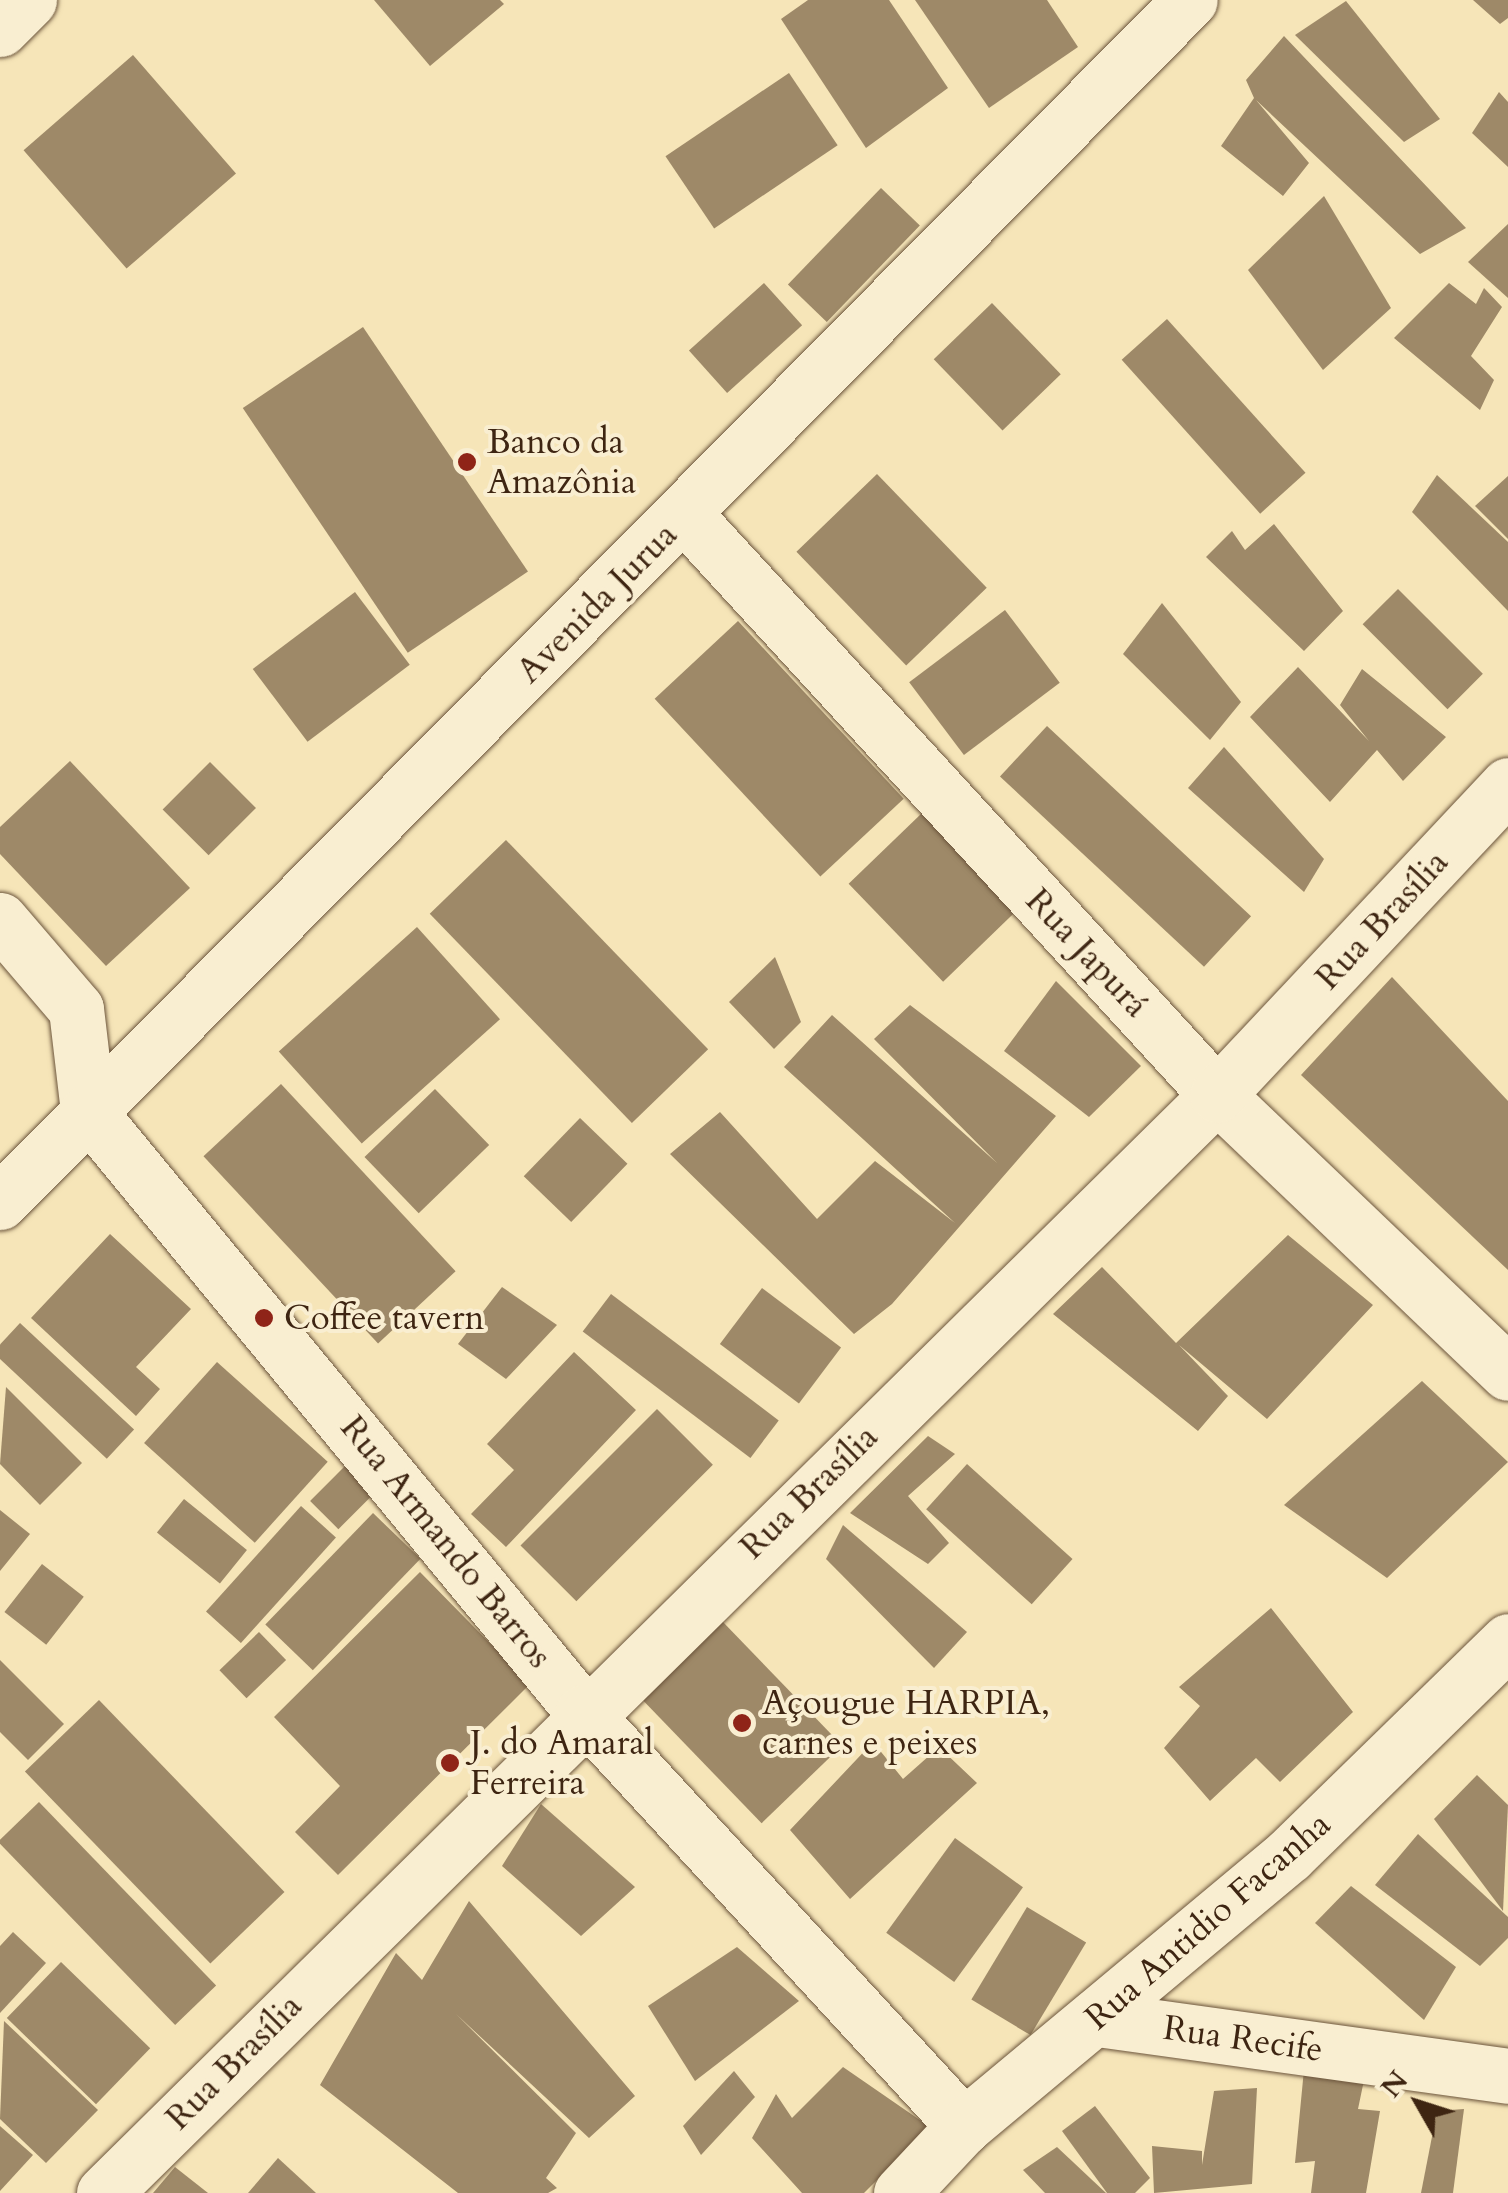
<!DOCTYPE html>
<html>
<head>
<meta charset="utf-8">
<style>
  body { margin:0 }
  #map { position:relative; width:1508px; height:2193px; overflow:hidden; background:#f6e5b8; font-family:Cardo,serif }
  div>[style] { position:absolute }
  .building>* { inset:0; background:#9e8968; transform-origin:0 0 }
  .roads { filter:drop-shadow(0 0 2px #6c553c) drop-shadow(0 0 2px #6c553c) }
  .minor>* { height:55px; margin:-27.5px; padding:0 27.5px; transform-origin:27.5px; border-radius:27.5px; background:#f9eed1 }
  .dots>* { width:28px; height:28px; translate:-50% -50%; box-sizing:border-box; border:5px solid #f9eed1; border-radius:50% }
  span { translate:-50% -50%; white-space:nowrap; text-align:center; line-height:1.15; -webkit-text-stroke:8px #f9eed1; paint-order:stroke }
  .poi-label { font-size:35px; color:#3e2512 }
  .left { translate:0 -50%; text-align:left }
  .street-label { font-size:35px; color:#3e2512 }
  .north { position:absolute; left:1368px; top:2053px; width:100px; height:100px; -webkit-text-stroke:8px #f9eed1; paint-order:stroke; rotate:309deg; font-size:28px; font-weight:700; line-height:40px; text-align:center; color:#3e2512 }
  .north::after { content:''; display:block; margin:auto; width:35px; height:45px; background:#3e2512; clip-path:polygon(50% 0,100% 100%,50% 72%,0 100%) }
</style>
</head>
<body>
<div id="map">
  <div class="building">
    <i style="clip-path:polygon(374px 0,500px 0,504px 4px,430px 66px)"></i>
    <i style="clip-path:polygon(808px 0,889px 0,948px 88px,866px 148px,781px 19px)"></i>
    <i style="clip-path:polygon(915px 0,1047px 0,1078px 47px,989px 108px)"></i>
    <i style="clip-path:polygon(1473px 0,1508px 0,1508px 18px,1500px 24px)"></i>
    <i style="clip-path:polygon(1346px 1px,1440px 119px,1404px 142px,1295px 35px)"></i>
    <i style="clip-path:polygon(1284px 36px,1466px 228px,1420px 254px,1256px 100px,1309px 163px,1283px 196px,1221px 146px,1254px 98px,1246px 80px)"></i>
    <i style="left:133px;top:55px;width:157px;height:145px;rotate:49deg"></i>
    <i style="left:789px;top:73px;width:87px;height:149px;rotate:56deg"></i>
    <i style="clip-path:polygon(1499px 92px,1508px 102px,1508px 167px,1472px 133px)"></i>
    <i style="left:881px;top:188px;width:54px;height:134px;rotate:44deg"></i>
    <i style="clip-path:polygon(1324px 196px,1391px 308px,1323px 370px,1248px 270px)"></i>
    <i style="clip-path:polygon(1508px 224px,1508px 298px,1468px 262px)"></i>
    <i style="left:764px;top:283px;width:57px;height:101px;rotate:48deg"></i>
    <i style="clip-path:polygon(1449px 283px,1476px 304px,1484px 288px,1502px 307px,1471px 356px,1494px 380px,1480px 410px,1394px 338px)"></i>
    <i style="left:992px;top:303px;width:99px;height:81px;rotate:46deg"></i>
    <i style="left:1167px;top:319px;width:207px;height:61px;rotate:48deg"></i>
    <i style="left:363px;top:327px;width:295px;height:145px;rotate:56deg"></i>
    <i style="left:877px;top:474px;width:158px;height:112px;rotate:46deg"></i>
    <i style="clip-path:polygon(1437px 475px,1508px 542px,1508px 611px,1412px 512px)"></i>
    <i style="clip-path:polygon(1508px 476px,1508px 539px,1475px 506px)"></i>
    <i style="clip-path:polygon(1274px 524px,1343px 611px,1304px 651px,1206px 557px,1232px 531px,1245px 550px)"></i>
    <i style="left:1398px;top:589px;width:120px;height:50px;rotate:45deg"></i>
    <i style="left:355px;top:592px;width:91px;height:128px;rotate:53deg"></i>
    <i style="clip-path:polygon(1162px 603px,1241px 702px,1210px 740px,1123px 654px)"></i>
    <i style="left:1005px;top:610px;width:91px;height:120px;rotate:53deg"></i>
    <i style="left:738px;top:621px;width:243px;height:114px;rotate:47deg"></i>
    <i style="clip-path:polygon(1298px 667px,1369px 741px,1340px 705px,1362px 669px,1446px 737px,1403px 781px,1377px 750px,1330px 802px,1250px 717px)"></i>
    <i style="left:1047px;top:726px;width:279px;height:69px;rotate:43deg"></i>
    <i style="clip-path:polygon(1224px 747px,1324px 859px,1304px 892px,1188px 788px)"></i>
    <i style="clip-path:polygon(70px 761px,190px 888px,106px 966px,0 854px,0 827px)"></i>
    <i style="left:210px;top:762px;width:65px;height:67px;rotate:45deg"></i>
    <i style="left:922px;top:813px;width:136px;height:102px;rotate:46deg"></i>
    <i style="left:506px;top:840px;width:291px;height:106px;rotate:46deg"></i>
    <i style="left:417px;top:927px;width:124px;height:186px;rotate:48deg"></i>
    <i style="clip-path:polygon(775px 957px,801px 1022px,774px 1049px,729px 1002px)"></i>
    <i style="clip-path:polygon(1392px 977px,1508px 1101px,1508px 1270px,1301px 1075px)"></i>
    <i style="clip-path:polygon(1056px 981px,1141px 1066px,1089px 1117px,1004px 1051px)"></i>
    <i style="clip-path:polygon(910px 1005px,1056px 1116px,892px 1304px,854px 1334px,670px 1154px,720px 1112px,817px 1219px,875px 1161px,955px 1223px,784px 1067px,832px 1015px,997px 1163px,874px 1039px)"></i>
    <i style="left:281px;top:1084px;width:256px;height:106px;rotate:47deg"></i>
    <i style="left:435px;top:1089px;width:78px;height:98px;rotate:46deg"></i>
    <i style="left:580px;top:1118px;width:66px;height:81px;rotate:44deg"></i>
    <i style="clip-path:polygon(110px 1234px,191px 1309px,136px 1367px,160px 1389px,136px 1416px,31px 1318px)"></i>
    <i style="clip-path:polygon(1288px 1235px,1373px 1305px,1267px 1419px,1179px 1345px,1228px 1396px,1198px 1431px,1053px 1314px,1102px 1267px,1176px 1343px)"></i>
    <i style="clip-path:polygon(502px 1287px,557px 1325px,506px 1379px,458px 1344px)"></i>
    <i style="left:762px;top:1288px;width:99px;height:70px;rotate:37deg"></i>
    <i style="left:611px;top:1294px;width:210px;height:47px;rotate:37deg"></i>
    <i style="left:20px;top:1323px;width:156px;height:40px;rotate:43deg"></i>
    <i style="clip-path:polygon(574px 1352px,636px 1410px,506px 1547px,471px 1514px,514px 1470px,487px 1444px)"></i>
    <i style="left:217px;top:1362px;width:149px;height:109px;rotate:42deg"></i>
    <i style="clip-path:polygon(1422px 1381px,1508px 1462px,1387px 1578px,1284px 1505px)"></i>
    <i style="clip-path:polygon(6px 1387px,82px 1463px,40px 1505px,0 1464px)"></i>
    <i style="left:657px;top:1409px;width:79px;height:193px;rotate:45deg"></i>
    <i style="clip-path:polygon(928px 1436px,955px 1454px,908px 1496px,949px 1543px,928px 1564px,850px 1513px)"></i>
    <i style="left:349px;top:1462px;width:40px;height:55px;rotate:45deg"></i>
    <i style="left:967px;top:1464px;width:142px;height:61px;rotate:42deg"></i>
    <i style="left:184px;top:1499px;width:81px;height:43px;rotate:39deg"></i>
    <i style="left:301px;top:1506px;width:47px;height:142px;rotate:42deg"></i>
    <i style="clip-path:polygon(0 1510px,30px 1534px,0 1571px)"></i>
    <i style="left:373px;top:1513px;width:66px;height:155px;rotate:44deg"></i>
    <i style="clip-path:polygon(843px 1525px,967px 1632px,934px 1668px,826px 1559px)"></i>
    <i style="left:42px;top:1564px;width:53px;height:61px;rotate:38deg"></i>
    <i style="clip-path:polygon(420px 1572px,530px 1684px,338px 1875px,295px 1832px,340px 1786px,274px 1717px)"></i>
    <i style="clip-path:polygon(1271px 1608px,1353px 1712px,1280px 1782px,1256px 1758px,1210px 1801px,1164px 1748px,1200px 1706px,1179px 1687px)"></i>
    <i style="left:722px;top:1621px;width:173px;height:112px;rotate:46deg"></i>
    <i style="left:259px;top:1632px;width:39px;height:55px;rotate:46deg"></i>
    <i style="clip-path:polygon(0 1660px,64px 1724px,28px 1760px,0 1732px)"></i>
    <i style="left:99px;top:1700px;width:267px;height:103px;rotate:46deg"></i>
    <i style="clip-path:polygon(873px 1742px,903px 1779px,939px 1747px,977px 1783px,850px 1899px,790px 1830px)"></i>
    <i style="clip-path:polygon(1477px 1775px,1508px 1805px,1503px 1911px,1434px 1819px)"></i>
    <i style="left:39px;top:1802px;width:255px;height:57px;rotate:46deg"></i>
    <i style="clip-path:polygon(541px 1804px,635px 1887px,581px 1936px,502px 1866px)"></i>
    <i style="clip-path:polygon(1418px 1834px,1508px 1917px,1508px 1938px,1480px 1966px,1375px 1885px)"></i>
    <i style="left:955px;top:1838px;width:84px;height:117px;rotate:36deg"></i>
    <i style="clip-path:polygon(1351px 1886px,1456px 1967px,1424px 2020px,1315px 1923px)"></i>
    <i style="clip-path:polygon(469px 1901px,635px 2096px,589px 2138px,456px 2014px,576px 2133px,546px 2178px,557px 2188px,548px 2193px,458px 2193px,320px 2085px,396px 1953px,422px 1980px)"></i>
    <i style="left:1027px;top:1907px;width:69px;height:108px;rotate:31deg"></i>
    <i style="clip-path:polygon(13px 1932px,46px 1963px,0 2013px,0 1946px)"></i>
    <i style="clip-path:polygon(737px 1947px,799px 2001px,695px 2081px,648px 2006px)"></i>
    <i style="left:61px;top:1962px;width:124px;height:78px;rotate:44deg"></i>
    <i style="clip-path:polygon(4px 2021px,98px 2110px,46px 2163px,0 2119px)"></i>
    <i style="clip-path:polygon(1305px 2059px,1368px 2061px,1358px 2109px,1380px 2111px,1366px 2193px,1311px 2193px,1315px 2161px,1295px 2163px)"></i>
    <i style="clip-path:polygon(843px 2067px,930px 2127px,864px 2193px,802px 2193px,752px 2138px,776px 2094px,792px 2118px)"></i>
    <i style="clip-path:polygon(734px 2071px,755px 2097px,701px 2155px,683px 2126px)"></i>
    <i style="clip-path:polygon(1257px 2088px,1252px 2184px,1154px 2193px,1152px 2146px,1202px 2151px,1202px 2165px,1214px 2091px)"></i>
    <i style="clip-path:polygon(1095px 2106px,1150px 2178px,1135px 2193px,1107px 2193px,1062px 2131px)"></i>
    <i style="clip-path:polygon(1464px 2109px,1453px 2193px,1421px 2193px,1437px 2111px)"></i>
    <i style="clip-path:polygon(0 2126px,33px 2155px,0 2191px)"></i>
    <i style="clip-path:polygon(1057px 2147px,1106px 2193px,1045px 2193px,1023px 2170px)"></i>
    <i style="clip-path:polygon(278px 2158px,316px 2193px,248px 2193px)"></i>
    <i style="clip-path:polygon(175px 2167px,208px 2193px,153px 2193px)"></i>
  </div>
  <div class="roads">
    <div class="minor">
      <i style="left:0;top:29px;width:41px;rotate:-45deg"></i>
      <i style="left:685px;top:515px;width:787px;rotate:47.47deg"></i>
      <i style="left:1217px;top:1095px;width:402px;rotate:43.7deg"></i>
      <i style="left:0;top:920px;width:117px;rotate:49.5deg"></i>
      <i style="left:76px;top:1009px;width:103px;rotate:83.3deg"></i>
      <i style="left:88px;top:1111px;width:779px;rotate:50.52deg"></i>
      <i style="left:583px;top:1712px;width:563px;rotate:47.38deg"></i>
      <i style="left:0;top:1202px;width:1691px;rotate:-45.29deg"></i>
      <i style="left:1098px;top:2019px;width:414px;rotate:7.9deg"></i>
      <i style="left:104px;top:2193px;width:1563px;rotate:-44.61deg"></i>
      <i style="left:1217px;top:1095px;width:425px;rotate:-46.8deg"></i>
      <i style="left:901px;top:2193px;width:92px;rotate:-46.8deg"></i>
      <i style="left:964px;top:2126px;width:423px;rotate:-39.8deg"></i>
      <i style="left:1289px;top:1855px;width:306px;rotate:-44.3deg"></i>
    </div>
  </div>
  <div class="dots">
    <i style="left:467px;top:462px;background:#8f2418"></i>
    <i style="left:264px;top:1318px;background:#8f2418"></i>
    <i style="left:742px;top:1723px;background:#8f2418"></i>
    <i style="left:450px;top:1763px;background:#8f2418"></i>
  </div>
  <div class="poi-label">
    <span class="left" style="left:487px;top:462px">Banco da<br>Amazônia</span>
    <span class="left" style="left:284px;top:1318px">Coffee tavern</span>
    <span class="left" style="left:762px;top:1723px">Açougue HARPIA,<br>carnes e peixes</span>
    <span class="left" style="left:470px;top:1763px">J. do Amaral<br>Ferreira</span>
  </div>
  <div class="street-label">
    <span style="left:597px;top:603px;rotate:-45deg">Avenida Jurua</span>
    <span style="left:1382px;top:920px;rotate:-47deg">Rua Brasília</span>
    <span style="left:1087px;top:953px;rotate:47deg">Rua Japurá</span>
    <span style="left:809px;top:1492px;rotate:-44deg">Rua Brasília</span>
    <span style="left:446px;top:1542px;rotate:51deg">Rua Armando Barros</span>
    <span style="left:1208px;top:1921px;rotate:-41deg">Rua Antidio Facanha</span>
    <span style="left:1243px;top:2039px;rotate:8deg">Rua Recife</span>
    <span style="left:234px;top:2062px;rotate:-45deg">Rua Brasília</span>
  </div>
  <div class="north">N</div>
</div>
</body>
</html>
